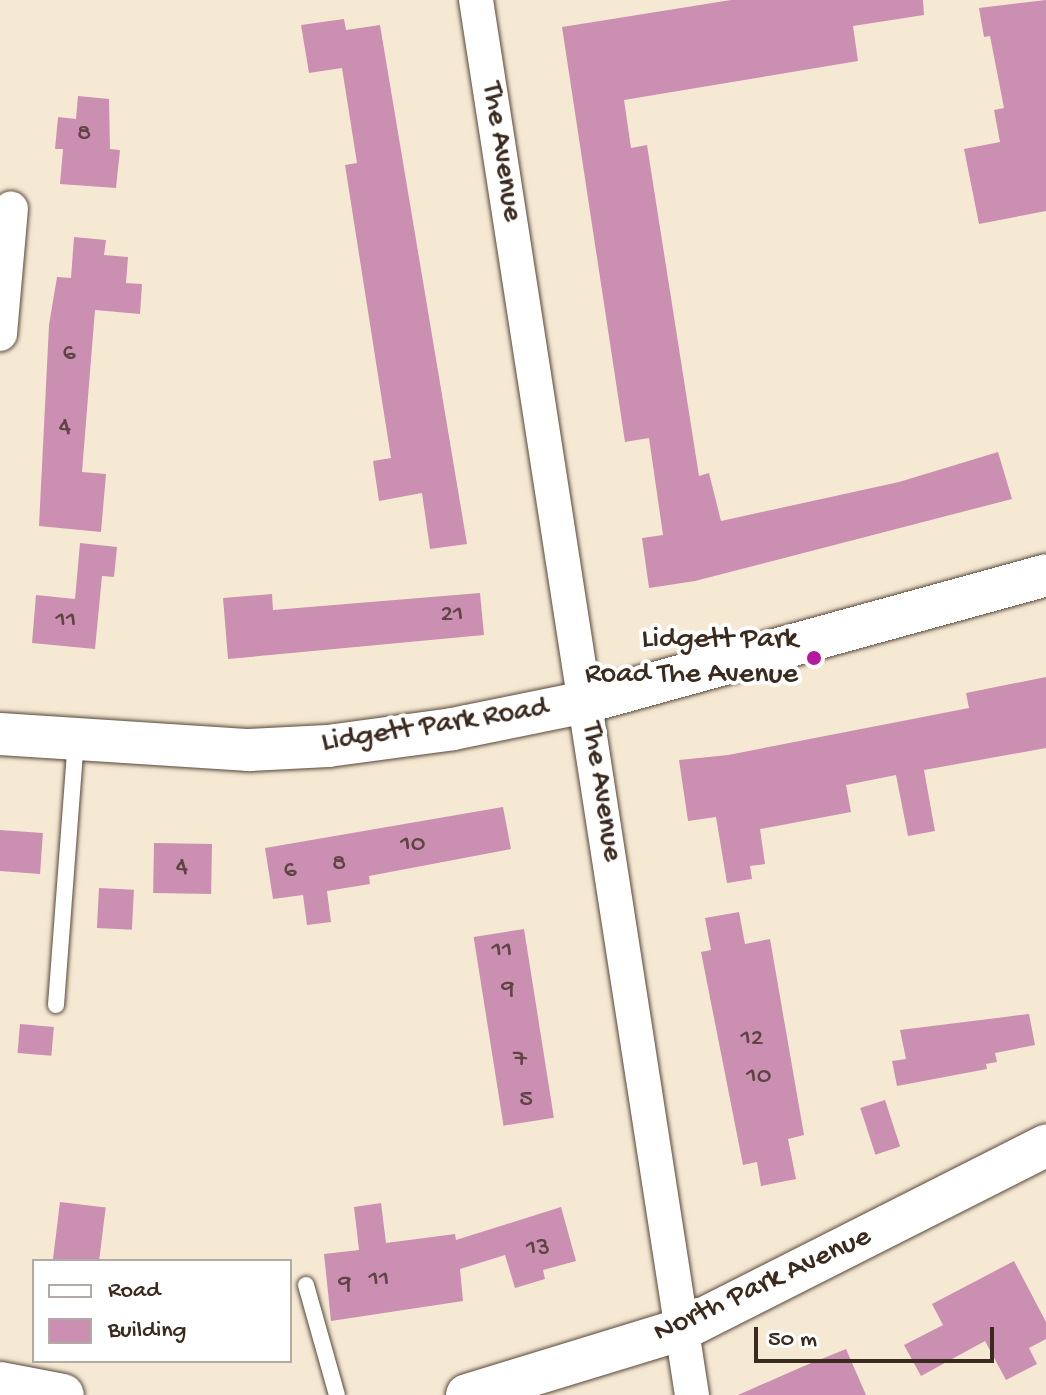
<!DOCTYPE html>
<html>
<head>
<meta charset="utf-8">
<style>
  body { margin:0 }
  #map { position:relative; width:1046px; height:1395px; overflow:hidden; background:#f6e9d4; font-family:"Gochi Hand",sans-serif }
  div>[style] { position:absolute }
  .building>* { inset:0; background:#cb90b1; transform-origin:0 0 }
  .roads { filter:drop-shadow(0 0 2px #574739) drop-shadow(0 0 2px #574739) }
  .service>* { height:16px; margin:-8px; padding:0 8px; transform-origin:8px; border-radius:8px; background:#fff }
  .minor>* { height:34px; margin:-17px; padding:0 17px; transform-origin:17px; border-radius:17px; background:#fff }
  .tertiary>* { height:42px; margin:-21px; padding:0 21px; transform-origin:21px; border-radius:21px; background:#fff }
  .dots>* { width:22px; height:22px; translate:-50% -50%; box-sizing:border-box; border:4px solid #fff; border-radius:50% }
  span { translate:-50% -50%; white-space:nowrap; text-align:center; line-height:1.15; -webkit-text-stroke:8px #fff; paint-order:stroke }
  .number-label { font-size:26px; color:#5f4443 }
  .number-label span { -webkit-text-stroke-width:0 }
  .street-label { font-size:30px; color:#3b2a1e }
  .poi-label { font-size:30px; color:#3b2a1e }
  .right { translate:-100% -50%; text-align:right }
  .legend { position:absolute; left:32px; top:1259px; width:260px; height:104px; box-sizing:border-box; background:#fff; border:2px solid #b1aaa5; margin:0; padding:10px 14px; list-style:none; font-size:24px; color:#3b2a1e }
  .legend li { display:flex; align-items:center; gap:16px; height:40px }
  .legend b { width:40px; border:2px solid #b1aaa5 }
  .scale { position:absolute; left:754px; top:1327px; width:240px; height:36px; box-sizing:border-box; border:4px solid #3b2a1e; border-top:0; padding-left:10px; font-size:24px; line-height:28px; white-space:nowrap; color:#3b2a1e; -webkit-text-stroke:6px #fff; paint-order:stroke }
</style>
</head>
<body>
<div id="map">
  <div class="building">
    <i style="clip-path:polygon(731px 0,923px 0,924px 15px,853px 26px,858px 61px,624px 100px,631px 148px,647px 145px,699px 476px,709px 473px,721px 521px,899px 482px,998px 452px,1012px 499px,695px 581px,649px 588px,642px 538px,663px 535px,649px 438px,625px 442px,562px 27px)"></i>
    <i style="clip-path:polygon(1046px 0,1046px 211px,979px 224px,964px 149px,1000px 142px,994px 110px,1004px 108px,990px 36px,984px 37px,979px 8px)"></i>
    <i style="clip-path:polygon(344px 19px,346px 30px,380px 25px,467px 544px,430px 549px,422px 493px,379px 501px,373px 461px,391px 458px,345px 165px,357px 163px,342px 68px,309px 73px,301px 25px)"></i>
    <i style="clip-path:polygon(78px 96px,109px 99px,110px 149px,120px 150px,116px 188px,60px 184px,63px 149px,55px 149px,58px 117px,76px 119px)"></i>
    <i style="clip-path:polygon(74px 237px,106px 240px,104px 255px,128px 257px,126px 283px,142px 284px,140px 314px,95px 310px,82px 472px,106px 474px,101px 532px,39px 526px,49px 325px,57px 277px,71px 278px)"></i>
    <i style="clip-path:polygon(80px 543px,117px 547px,114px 577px,102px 576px,95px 649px,32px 643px,36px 595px,75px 599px)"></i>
    <i style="clip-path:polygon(480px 593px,484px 635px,228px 659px,223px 598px,272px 594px,273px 610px)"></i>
    <i style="clip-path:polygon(1046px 677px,1046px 748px,924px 770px,935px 831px,908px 836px,896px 775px,846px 785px,851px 812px,760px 829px,765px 864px,750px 866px,752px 879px,727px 883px,716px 817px,688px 821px,679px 760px,728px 755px,969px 708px,966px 693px)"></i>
    <i style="clip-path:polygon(503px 807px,511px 849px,369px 876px,370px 884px,327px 891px,331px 922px,307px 925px,303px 895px,273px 899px,265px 848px)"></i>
    <i style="left:0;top:830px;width:43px;height:41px;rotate:4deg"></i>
    <i style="left:154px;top:843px;width:58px;height:50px;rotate:1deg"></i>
    <i style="left:99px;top:888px;width:35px;height:40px;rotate:3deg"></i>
    <i style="clip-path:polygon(739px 912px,745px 944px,770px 939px,804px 1135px,788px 1139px,796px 1179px,761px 1186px,757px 1162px,743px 1165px,701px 952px,711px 950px,705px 918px)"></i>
    <i style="left:524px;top:929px;width:191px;height:51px;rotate:81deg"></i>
    <i style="clip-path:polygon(1029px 1014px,1035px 1045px,995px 1053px,997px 1062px,986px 1064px,987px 1069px,897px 1086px,892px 1061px,906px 1059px,900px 1030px)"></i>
    <i style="left:20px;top:1024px;width:34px;height:29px;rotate:5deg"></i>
    <i style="left:885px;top:1100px;width:49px;height:26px;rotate:72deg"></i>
    <i style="left:60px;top:1202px;width:46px;height:59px;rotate:7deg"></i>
    <i style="clip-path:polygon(381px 1203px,386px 1243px,455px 1234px,456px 1240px,561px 1207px,576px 1261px,543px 1270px,545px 1279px,515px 1288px,505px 1255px,460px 1269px,463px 1301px,331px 1321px,324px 1254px,359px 1250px,354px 1207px)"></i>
    <i style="clip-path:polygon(1014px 1261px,1046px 1322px,1046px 1339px,1029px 1348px,1037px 1364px,1006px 1380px,985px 1341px,921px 1376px,904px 1345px,943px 1325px,932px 1304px)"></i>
    <i style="clip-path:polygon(846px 1349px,866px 1395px,738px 1395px,804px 1366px)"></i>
  </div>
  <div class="roads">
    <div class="service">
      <i style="left:56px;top:1005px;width:266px;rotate:-85.7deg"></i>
      <i style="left:306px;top:1285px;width:114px;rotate:74.3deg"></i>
    </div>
    <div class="minor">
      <i style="left:476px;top:0;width:1412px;rotate:81.2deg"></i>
      <i style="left:0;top:334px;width:126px;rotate:-85deg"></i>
    </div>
    <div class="tertiary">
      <i style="left:0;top:734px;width:250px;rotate:3.7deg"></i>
      <i style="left:249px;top:750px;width:79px;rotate:-2.9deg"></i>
      <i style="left:328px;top:746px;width:126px;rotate:-7.7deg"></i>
      <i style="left:453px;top:729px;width:136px;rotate:-11.5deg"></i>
      <i style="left:586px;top:702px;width:477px;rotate:-15.4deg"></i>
      <i style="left:0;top:1383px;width:64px;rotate:10.8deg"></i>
      <i style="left:467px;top:1395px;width:226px;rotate:-17deg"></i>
      <i style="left:683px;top:1329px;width:407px;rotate:-26.8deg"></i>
    </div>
  </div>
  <div class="dots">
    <i style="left:814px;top:658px;background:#b5179e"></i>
  </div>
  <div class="number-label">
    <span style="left:84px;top:135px">8</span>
    <span style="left:69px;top:355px">6</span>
    <span style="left:65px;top:428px">4</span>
    <span style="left:452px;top:616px">21</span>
    <span style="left:66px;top:622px">11</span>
    <span style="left:413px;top:846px">10</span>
    <span style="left:339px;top:865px">8</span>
    <span style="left:182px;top:868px">4</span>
    <span style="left:290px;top:872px">6</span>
    <span style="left:502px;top:952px">11</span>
    <span style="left:508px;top:990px">9</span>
    <span style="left:752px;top:1040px">12</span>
    <span style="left:520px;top:1061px">7</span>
    <span style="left:759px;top:1078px">10</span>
    <span style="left:526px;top:1101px">5</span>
    <span style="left:538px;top:1250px">13</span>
    <span style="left:379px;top:1281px">11</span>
    <span style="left:345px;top:1285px">9</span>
  </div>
  <div class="street-label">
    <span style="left:500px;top:152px;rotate:81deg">The Avenue</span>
    <span style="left:435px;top:727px;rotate:-9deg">Lidgett Park Road</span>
    <span style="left:600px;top:792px;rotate:81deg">The Avenue</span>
    <span style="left:763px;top:1286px;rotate:-25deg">North Park Avenue</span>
  </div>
  <div class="poi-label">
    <span class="right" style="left:798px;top:658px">Lidgett Park<br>Road The Avenue</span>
  </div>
  <ul class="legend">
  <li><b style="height:10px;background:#fff"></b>Road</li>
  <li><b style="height:22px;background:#cb90b1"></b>Building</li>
  </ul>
  <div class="scale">50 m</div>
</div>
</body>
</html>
